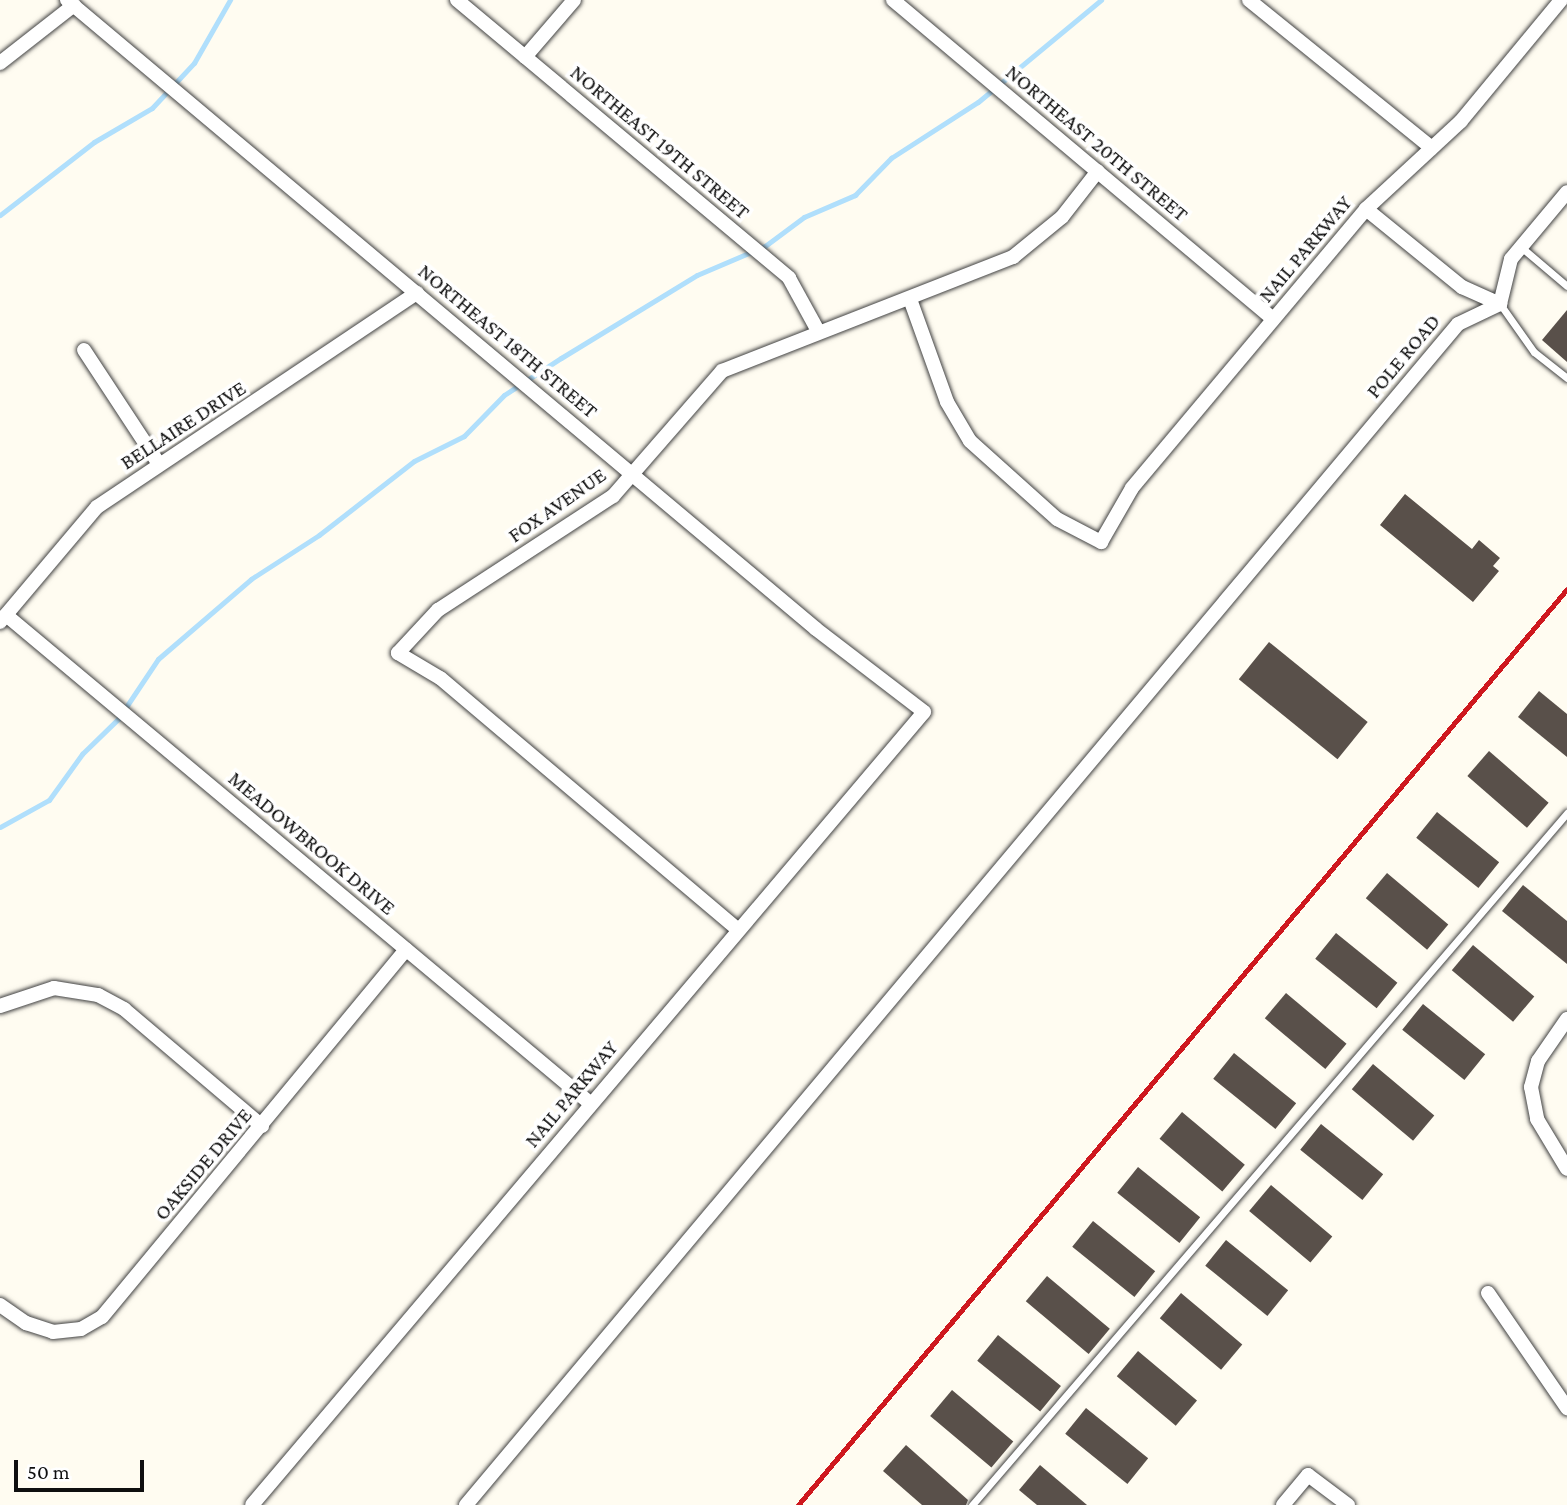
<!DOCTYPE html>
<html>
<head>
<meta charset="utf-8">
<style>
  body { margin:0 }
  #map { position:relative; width:1567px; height:1505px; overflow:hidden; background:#fffcf1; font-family:"Crimson Pro",serif }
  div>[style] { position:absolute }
  .stream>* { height:5px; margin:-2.5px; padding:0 2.5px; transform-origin:2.5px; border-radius:2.5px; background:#b0dffc }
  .building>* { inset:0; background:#59504a; transform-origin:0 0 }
  .roads { filter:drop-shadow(0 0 2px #424242) drop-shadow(0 0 2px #424242) }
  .service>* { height:7px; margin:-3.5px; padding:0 3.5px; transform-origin:3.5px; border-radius:3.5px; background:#fff }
  .minor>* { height:14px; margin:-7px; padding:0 7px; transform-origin:7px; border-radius:7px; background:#fff }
  .rail>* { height:5px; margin:-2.5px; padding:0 2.5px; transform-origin:2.5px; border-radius:2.5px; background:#ce181e }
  span { translate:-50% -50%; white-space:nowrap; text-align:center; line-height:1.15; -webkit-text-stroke:7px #fff; paint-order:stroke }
  .street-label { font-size:21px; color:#0f0f0f }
  .scale { position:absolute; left:14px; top:1460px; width:130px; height:32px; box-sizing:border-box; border:4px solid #0f0f0f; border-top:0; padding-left:9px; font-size:21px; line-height:24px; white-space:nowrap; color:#0f0f0f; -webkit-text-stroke:5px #fff; paint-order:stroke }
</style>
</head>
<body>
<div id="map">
  <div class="stream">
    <i style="left:0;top:215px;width:119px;rotate:-37.8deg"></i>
    <i style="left:94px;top:142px;width:67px;rotate:-30.4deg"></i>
    <i style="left:152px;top:108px;width:62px;rotate:-47deg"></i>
    <i style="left:194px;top:63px;width:73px;rotate:-60.3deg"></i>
    <i style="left:0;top:827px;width:56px;rotate:-28.9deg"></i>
    <i style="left:49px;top:800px;width:57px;rotate:-54.3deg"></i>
    <i style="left:82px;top:754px;width:50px;rotate:-44.2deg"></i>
    <i style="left:118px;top:719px;width:72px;rotate:-56.3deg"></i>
    <i style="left:158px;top:659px;width:123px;rotate:-40.7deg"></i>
    <i style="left:251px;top:579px;width:81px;rotate:-32.9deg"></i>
    <i style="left:319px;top:535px;width:120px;rotate:-37.9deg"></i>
    <i style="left:414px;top:461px;width:56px;rotate:-26.6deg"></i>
    <i style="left:464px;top:436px;width:57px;rotate:-45.7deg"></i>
    <i style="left:504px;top:395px;width:68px;rotate:-33deg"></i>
    <i style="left:561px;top:358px;width:159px;rotate:-31.4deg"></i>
    <i style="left:697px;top:275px;width:74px;rotate:-23.1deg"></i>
    <i style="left:765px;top:246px;width:49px;rotate:-36.6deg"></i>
    <i style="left:804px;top:217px;width:56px;rotate:-23.3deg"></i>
    <i style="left:855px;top:195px;width:52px;rotate:-45.8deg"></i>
    <i style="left:891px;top:158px;width:103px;rotate:-32.8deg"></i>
    <i style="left:978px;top:102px;width:160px;rotate:-39.7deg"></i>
  </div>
  <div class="building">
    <i style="clip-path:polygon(1567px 310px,1567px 362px,1542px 340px)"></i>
    <i style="clip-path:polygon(1405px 494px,1472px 549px,1479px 540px,1500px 558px,1493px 566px,1499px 571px,1473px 602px,1380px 525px)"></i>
    <i style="left:1269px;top:642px;width:127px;height:48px;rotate:39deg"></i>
    <i style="clip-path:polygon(1539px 691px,1567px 714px,1567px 757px,1518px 717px)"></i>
    <i style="left:1489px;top:751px;width:79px;height:33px;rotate:41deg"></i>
    <i style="left:1437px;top:812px;width:80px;height:33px;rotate:39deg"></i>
    <i style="left:1387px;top:873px;width:80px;height:33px;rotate:40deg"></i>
    <i style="clip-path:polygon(1523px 885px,1567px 921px,1567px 964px,1502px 911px)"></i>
    <i style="left:1336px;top:933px;width:79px;height:33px;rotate:39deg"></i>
    <i style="left:1473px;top:945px;width:80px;height:33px;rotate:40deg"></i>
    <i style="left:1286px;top:993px;width:79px;height:33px;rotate:40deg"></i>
    <i style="left:1423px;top:1004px;width:80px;height:33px;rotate:39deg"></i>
    <i style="left:1234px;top:1053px;width:80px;height:33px;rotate:39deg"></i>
    <i style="left:1373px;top:1064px;width:80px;height:33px;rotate:40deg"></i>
    <i style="left:1182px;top:1112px;width:82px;height:35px;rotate:40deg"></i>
    <i style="left:1321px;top:1124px;width:80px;height:33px;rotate:39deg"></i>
    <i style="left:1138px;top:1167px;width:80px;height:33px;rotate:39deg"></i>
    <i style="left:1271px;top:1185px;width:80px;height:34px;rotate:40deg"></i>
    <i style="left:1093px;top:1221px;width:80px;height:33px;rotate:39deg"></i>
    <i style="left:1226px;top:1240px;width:80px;height:33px;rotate:39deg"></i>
    <i style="left:1047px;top:1276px;width:82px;height:33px;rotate:40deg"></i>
    <i style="left:1181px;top:1293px;width:80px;height:33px;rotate:40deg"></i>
    <i style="left:998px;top:1335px;width:81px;height:33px;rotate:39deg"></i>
    <i style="left:1138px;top:1351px;width:77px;height:33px;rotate:40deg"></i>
    <i style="left:952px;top:1390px;width:80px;height:34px;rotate:40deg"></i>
    <i style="left:1086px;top:1408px;width:80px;height:33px;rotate:39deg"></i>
    <i style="clip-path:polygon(906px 1445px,968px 1500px,966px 1505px,922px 1505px,883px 1471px)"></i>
    <i style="clip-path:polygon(1040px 1465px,1087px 1505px,1037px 1505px,1019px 1490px)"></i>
  </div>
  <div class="roads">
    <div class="service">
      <i style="left:1521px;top:247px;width:60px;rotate:40.3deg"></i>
      <i style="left:1500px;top:304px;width:59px;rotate:54.7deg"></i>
      <i style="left:1534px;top:352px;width:42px;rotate:38.2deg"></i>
      <i style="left:972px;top:1505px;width:913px;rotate:-49.31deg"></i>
    </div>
    <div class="minor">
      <i style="left:67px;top:0;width:978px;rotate:40.02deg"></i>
      <i style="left:816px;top:629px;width:136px;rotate:37.5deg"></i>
      <i style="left:924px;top:712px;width:1039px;rotate:130.28deg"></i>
      <i style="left:457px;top:0;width:433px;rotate:39.9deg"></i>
      <i style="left:789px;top:278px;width:60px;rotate:61.3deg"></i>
      <i style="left:893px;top:0;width:496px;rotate:40deg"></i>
      <i style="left:1249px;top:0;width:235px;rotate:39deg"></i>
      <i style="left:525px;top:57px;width:75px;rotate:-49.3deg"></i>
      <i style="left:0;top:63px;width:94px;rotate:-38.1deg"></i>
      <i style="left:1366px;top:209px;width:124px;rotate:39.1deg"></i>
      <i style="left:1462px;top:287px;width:42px;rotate:24.1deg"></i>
      <i style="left:910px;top:299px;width:109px;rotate:70.2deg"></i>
      <i style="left:947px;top:402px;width:45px;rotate:59.5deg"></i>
      <i style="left:970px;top:441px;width:117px;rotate:41.9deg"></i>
      <i style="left:1057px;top:519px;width:50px;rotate:27.6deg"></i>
      <i style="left:1101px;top:542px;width:62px;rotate:-60.1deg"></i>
      <i style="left:1132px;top:488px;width:364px;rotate:-50deg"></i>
      <i style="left:1366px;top:209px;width:129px;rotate:-42.8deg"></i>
      <i style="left:1461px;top:121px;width:157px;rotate:-50.4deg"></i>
      <i style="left:84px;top:350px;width:136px;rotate:56.7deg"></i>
      <i style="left:6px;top:615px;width:762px;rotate:39.89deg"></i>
      <i style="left:0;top:622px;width:150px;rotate:-49.9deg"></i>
      <i style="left:97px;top:507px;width:385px;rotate:-33.8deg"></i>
      <i style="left:736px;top:928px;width:387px;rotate:-139.8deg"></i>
      <i style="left:440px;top:678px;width:49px;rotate:-149.2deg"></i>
      <i style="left:398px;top:653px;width:59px;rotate:-47.1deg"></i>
      <i style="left:438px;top:610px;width:209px;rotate:-33.1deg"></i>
      <i style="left:613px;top:496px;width:166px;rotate:-48.9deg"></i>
      <i style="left:722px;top:371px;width:313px;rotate:-21.4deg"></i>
      <i style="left:1013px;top:257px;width:63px;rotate:-39.2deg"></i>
      <i style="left:1062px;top:217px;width:58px;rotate:-52deg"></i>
      <i style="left:0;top:1006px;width:57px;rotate:-18.4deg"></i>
      <i style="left:54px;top:988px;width:45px;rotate:9deg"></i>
      <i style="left:98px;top:995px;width:30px;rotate:28deg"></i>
      <i style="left:124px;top:1009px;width:181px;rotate:40.3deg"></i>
      <i style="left:1567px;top:1019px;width:51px;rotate:124.6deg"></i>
      <i style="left:1538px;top:1061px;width:27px;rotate:105deg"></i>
      <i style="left:1531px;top:1087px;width:33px;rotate:79deg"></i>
      <i style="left:1537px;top:1119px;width:58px;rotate:59deg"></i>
      <i style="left:1488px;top:1293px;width:140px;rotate:55.5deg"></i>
      <i style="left:0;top:1305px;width:32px;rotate:35deg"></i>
      <i style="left:26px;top:1323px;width:28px;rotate:18deg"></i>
      <i style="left:53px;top:1332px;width:28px;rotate:-6deg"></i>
      <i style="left:81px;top:1329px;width:24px;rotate:-30deg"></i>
      <i style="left:102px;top:1317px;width:477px;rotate:-50.4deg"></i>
      <i style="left:466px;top:1505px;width:1542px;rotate:-49.97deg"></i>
      <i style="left:1458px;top:324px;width:47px;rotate:-25.5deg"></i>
      <i style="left:1500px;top:304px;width:46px;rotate:-76.3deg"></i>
      <i style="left:1511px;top:259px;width:87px;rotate:-50.1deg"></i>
      <i style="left:1283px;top:1505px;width:39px;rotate:-50deg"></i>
      <i style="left:1308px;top:1475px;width:50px;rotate:36.9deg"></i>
    </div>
  </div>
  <div class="rail">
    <i style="left:798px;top:1505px;width:1196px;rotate:-49.99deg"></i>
  </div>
  <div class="street-label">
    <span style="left:660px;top:142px;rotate:40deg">NORTHEAST 19TH STREET</span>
    <span style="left:1097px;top:143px;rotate:40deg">NORTHEAST 20TH STREET</span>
    <span style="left:1305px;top:249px;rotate:-50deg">NAIL PARKWAY</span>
    <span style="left:508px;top:341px;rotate:40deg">NORTHEAST 18TH STREET</span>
    <span style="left:1403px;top:356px;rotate:-50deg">POLE ROAD</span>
    <span style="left:183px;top:425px;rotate:-33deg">BELLAIRE DRIVE</span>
    <span style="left:557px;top:505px;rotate:-35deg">FOX AVENUE</span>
    <span style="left:312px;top:843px;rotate:40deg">MEADOWBROOK DRIVE</span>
    <span style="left:571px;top:1094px;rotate:-50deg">NAIL PARKWAY</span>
    <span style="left:203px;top:1164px;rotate:-50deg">OAKSIDE DRIVE</span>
  </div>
  <div class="scale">50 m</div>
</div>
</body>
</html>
